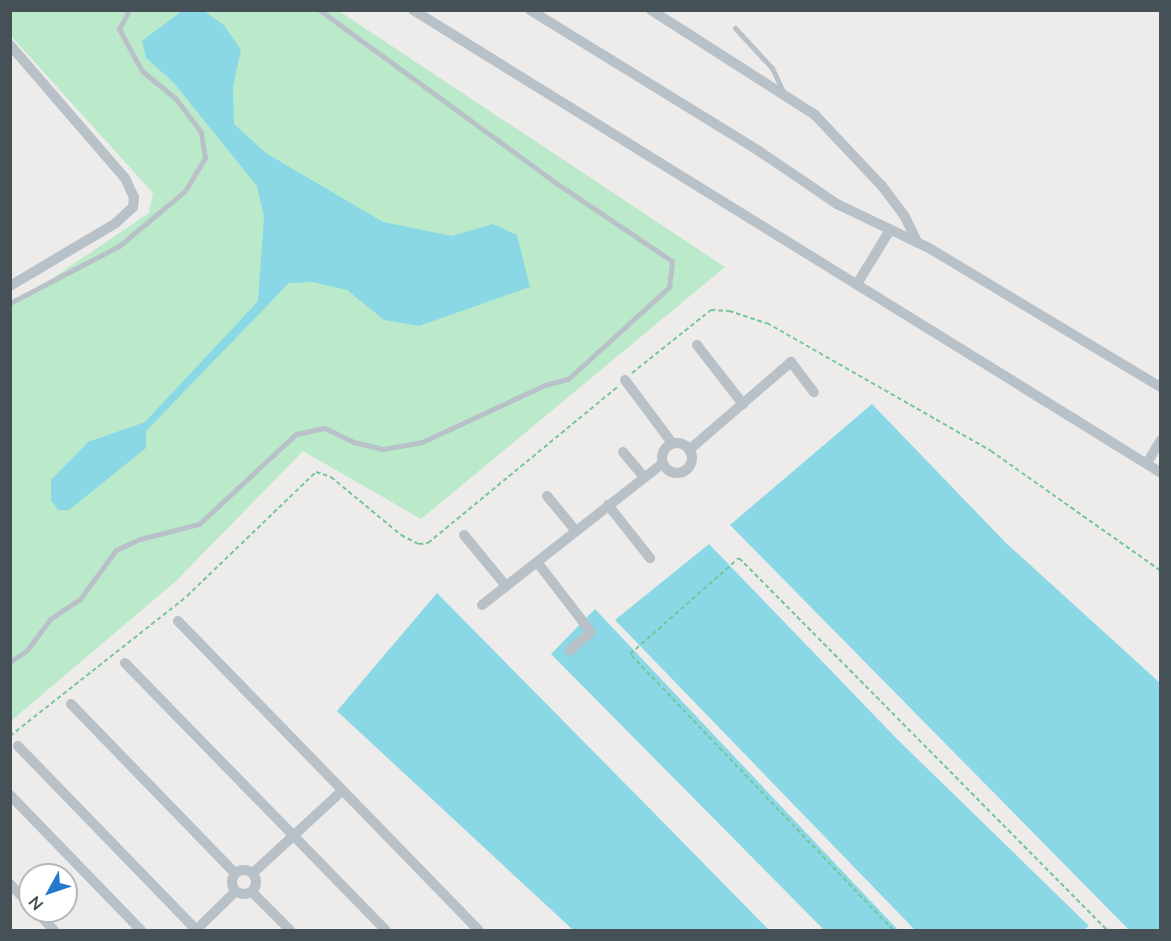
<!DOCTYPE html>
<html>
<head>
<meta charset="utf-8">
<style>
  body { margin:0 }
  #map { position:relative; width:1171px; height:941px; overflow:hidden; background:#eeebeb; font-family:Lato,sans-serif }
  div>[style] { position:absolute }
  .green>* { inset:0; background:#bbeaca }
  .water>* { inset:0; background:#8ad8e5 }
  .path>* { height:2px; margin-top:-1px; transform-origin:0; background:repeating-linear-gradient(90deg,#75c699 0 4.5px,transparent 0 7.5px) }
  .lane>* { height:5px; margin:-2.5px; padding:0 2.5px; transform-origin:2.5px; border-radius:2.5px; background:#b7c1c7 }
  .street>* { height:10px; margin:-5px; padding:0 5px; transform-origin:5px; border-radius:5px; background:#b7c1c7 }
  .street>.ring { margin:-5px; padding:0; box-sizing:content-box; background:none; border:10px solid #b7c1c7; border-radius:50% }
  span { translate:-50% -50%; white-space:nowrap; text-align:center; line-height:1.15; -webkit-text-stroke:6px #fff; paint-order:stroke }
  .frame { position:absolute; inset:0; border:12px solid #455057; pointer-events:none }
  .north { position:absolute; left:18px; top:863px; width:60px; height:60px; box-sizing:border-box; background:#fff; border:2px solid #b5b9bc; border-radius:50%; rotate:230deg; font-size:16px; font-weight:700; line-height:24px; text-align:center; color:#455057 }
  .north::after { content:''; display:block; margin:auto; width:21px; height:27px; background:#2479cf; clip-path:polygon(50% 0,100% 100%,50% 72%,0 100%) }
</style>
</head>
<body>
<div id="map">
  <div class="green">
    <i style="clip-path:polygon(11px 11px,339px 11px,725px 267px,421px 519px,303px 451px,176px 581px,11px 721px,11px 306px,149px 213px,153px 193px,11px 36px)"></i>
  </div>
  <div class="water">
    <i style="clip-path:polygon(183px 10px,204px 11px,224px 25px,241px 50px,233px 87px,234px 124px,266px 153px,383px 222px,452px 236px,493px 224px,517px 235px,530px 287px,419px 326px,384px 320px,347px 290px,312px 282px,289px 283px,146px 431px,146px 448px,69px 510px,58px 510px,51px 500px,51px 480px,88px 442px,145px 422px,258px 301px,264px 217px,257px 186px,173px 82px,146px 58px,142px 41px)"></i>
    <i style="clip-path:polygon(872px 404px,1006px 543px,1160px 683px,1160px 927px,1157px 930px,1129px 930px,730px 525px)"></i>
    <i style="clip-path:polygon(709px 544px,898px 740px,1089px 926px,1083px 930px,915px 930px,615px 620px)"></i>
    <i style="clip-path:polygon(437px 593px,660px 819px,769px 930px,573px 930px,337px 711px)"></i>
    <i style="clip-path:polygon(595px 609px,898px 930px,824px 930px,551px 654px)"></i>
  </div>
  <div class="path">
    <i style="left:632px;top:373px;width:101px;rotate:-38.6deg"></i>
    <i style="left:711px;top:310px;width:18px;rotate:3deg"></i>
    <i style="left:729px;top:311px;width:40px;rotate:18deg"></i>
    <i style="left:767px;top:323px;width:258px;rotate:29.7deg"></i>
    <i style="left:991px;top:451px;width:207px;rotate:35.2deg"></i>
    <i style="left:10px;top:736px;width:226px;rotate:-38.3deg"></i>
    <i style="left:187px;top:596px;width:179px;rotate:-43.9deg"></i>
    <i style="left:316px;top:472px;width:16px;rotate:18deg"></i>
    <i style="left:331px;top:477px;width:91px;rotate:39.6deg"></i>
    <i style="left:401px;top:535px;width:20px;rotate:27deg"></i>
    <i style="left:419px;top:544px;width:9px;rotate:-6deg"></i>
    <i style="left:428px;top:543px;width:245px;rotate:-39.5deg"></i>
    <i style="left:893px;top:930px;width:381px;rotate:-133.6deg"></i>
    <i style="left:630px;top:654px;width:145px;rotate:-41.4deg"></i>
    <i style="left:739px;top:558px;width:523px;rotate:45.31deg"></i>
  </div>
  <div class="lane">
    <i style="left:735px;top:28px;width:54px;rotate:47.2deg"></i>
    <i style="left:772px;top:68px;width:26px;rotate:65deg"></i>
    <i style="left:10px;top:303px;width:123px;rotate:-27.6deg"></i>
    <i style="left:119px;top:246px;width:86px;rotate:-39.8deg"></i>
    <i style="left:185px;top:191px;width:39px;rotate:-59deg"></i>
    <i style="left:205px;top:158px;width:26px;rotate:-99deg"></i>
    <i style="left:201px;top:132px;width:41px;rotate:-127.1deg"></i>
    <i style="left:176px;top:99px;width:44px;rotate:-140.5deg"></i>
    <i style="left:142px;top:71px;width:48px;rotate:-118.7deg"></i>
    <i style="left:119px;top:29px;width:21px;rotate:-62deg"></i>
    <i style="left:10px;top:662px;width:21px;rotate:-35deg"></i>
    <i style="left:27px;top:650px;width:39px;rotate:-53deg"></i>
    <i style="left:50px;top:619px;width:36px;rotate:-34deg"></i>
    <i style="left:80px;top:599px;width:61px;rotate:-53.7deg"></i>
    <i style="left:116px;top:550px;width:26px;rotate:-25deg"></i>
    <i style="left:140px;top:539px;width:61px;rotate:-14.3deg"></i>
    <i style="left:199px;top:524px;width:132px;rotate:-42.9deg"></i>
    <i style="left:296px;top:434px;width:30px;rotate:-12deg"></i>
    <i style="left:325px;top:428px;width:32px;rotate:26deg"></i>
    <i style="left:354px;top:442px;width:30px;rotate:14deg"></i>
    <i style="left:383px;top:449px;width:40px;rotate:-10deg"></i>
    <i style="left:422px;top:442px;width:136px;rotate:-24.9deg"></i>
    <i style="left:545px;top:385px;width:24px;rotate:-15deg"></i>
    <i style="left:568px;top:379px;width:137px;rotate:-42.3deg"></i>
    <i style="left:669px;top:287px;width:26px;rotate:-83deg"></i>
    <i style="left:672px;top:261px;width:140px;rotate:-146.1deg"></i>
    <i style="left:556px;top:183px;width:293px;rotate:-143.8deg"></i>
  </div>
  <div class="street">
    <i style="left:413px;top:10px;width:878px;rotate:31.74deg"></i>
    <i style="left:530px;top:10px;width:269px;rotate:31.6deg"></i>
    <i style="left:759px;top:151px;width:94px;rotate:34.2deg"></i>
    <i style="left:837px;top:204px;width:102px;rotate:25.6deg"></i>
    <i style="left:929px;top:248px;width:270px;rotate:31deg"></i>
    <i style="left:651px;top:10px;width:195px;rotate:32.6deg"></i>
    <i style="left:815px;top:115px;width:98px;rotate:46.7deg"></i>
    <i style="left:882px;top:186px;width:39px;rotate:53deg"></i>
    <i style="left:905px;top:217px;width:28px;rotate:64deg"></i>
    <i style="left:10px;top:45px;width:176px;rotate:49.2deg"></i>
    <i style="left:125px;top:178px;width:21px;rotate:65deg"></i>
    <i style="left:134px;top:197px;width:10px;rotate:96deg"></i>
    <i style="left:133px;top:207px;width:23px;rotate:137deg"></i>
    <i style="left:116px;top:223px;width:123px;rotate:149.3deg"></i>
    <i style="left:857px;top:284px;width:63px;rotate:-58.6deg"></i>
    <i style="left:697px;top:345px;width:75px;rotate:52.1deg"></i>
    <i style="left:625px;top:380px;width:79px;rotate:53.3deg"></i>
    <i class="ring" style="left:662px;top:443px;width:20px;height:20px"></i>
    <i style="left:689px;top:450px;width:135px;rotate:-40.8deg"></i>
    <i style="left:791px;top:362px;width:38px;rotate:53deg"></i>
    <i style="left:623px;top:452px;width:33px;rotate:50deg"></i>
    <i style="left:1147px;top:463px;width:26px;rotate:-59deg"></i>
    <i style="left:547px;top:496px;width:45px;rotate:50.4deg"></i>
    <i style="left:608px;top:505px;width:68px;rotate:51.6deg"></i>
    <i style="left:464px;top:535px;width:66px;rotate:50.5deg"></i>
    <i style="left:537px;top:562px;width:88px;rotate:52.4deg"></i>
    <i style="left:591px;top:632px;width:28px;rotate:139deg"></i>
    <i style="left:482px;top:605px;width:230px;rotate:-38.1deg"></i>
    <i style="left:178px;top:621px;width:431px;rotate:45.8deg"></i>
    <i style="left:125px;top:663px;width:373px;rotate:45.7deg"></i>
    <i style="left:71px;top:704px;width:235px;rotate:45.9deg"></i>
    <i style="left:18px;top:746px;width:256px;rotate:45.9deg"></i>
    <i style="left:10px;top:795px;width:188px;rotate:45.9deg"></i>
    <i class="ring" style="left:232px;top:870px;width:14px;height:14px"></i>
    <i style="left:253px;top:873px;width:121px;rotate:-42.7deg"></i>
    <i style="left:10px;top:884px;width:29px;rotate:46deg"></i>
    <i style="left:252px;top:892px;width:54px;rotate:45deg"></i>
    <i style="left:36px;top:911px;width:26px;rotate:47deg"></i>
    <i style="left:196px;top:930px;width:54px;rotate:-44.3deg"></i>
  </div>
  <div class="frame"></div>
  <div class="north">N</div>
</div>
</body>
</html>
